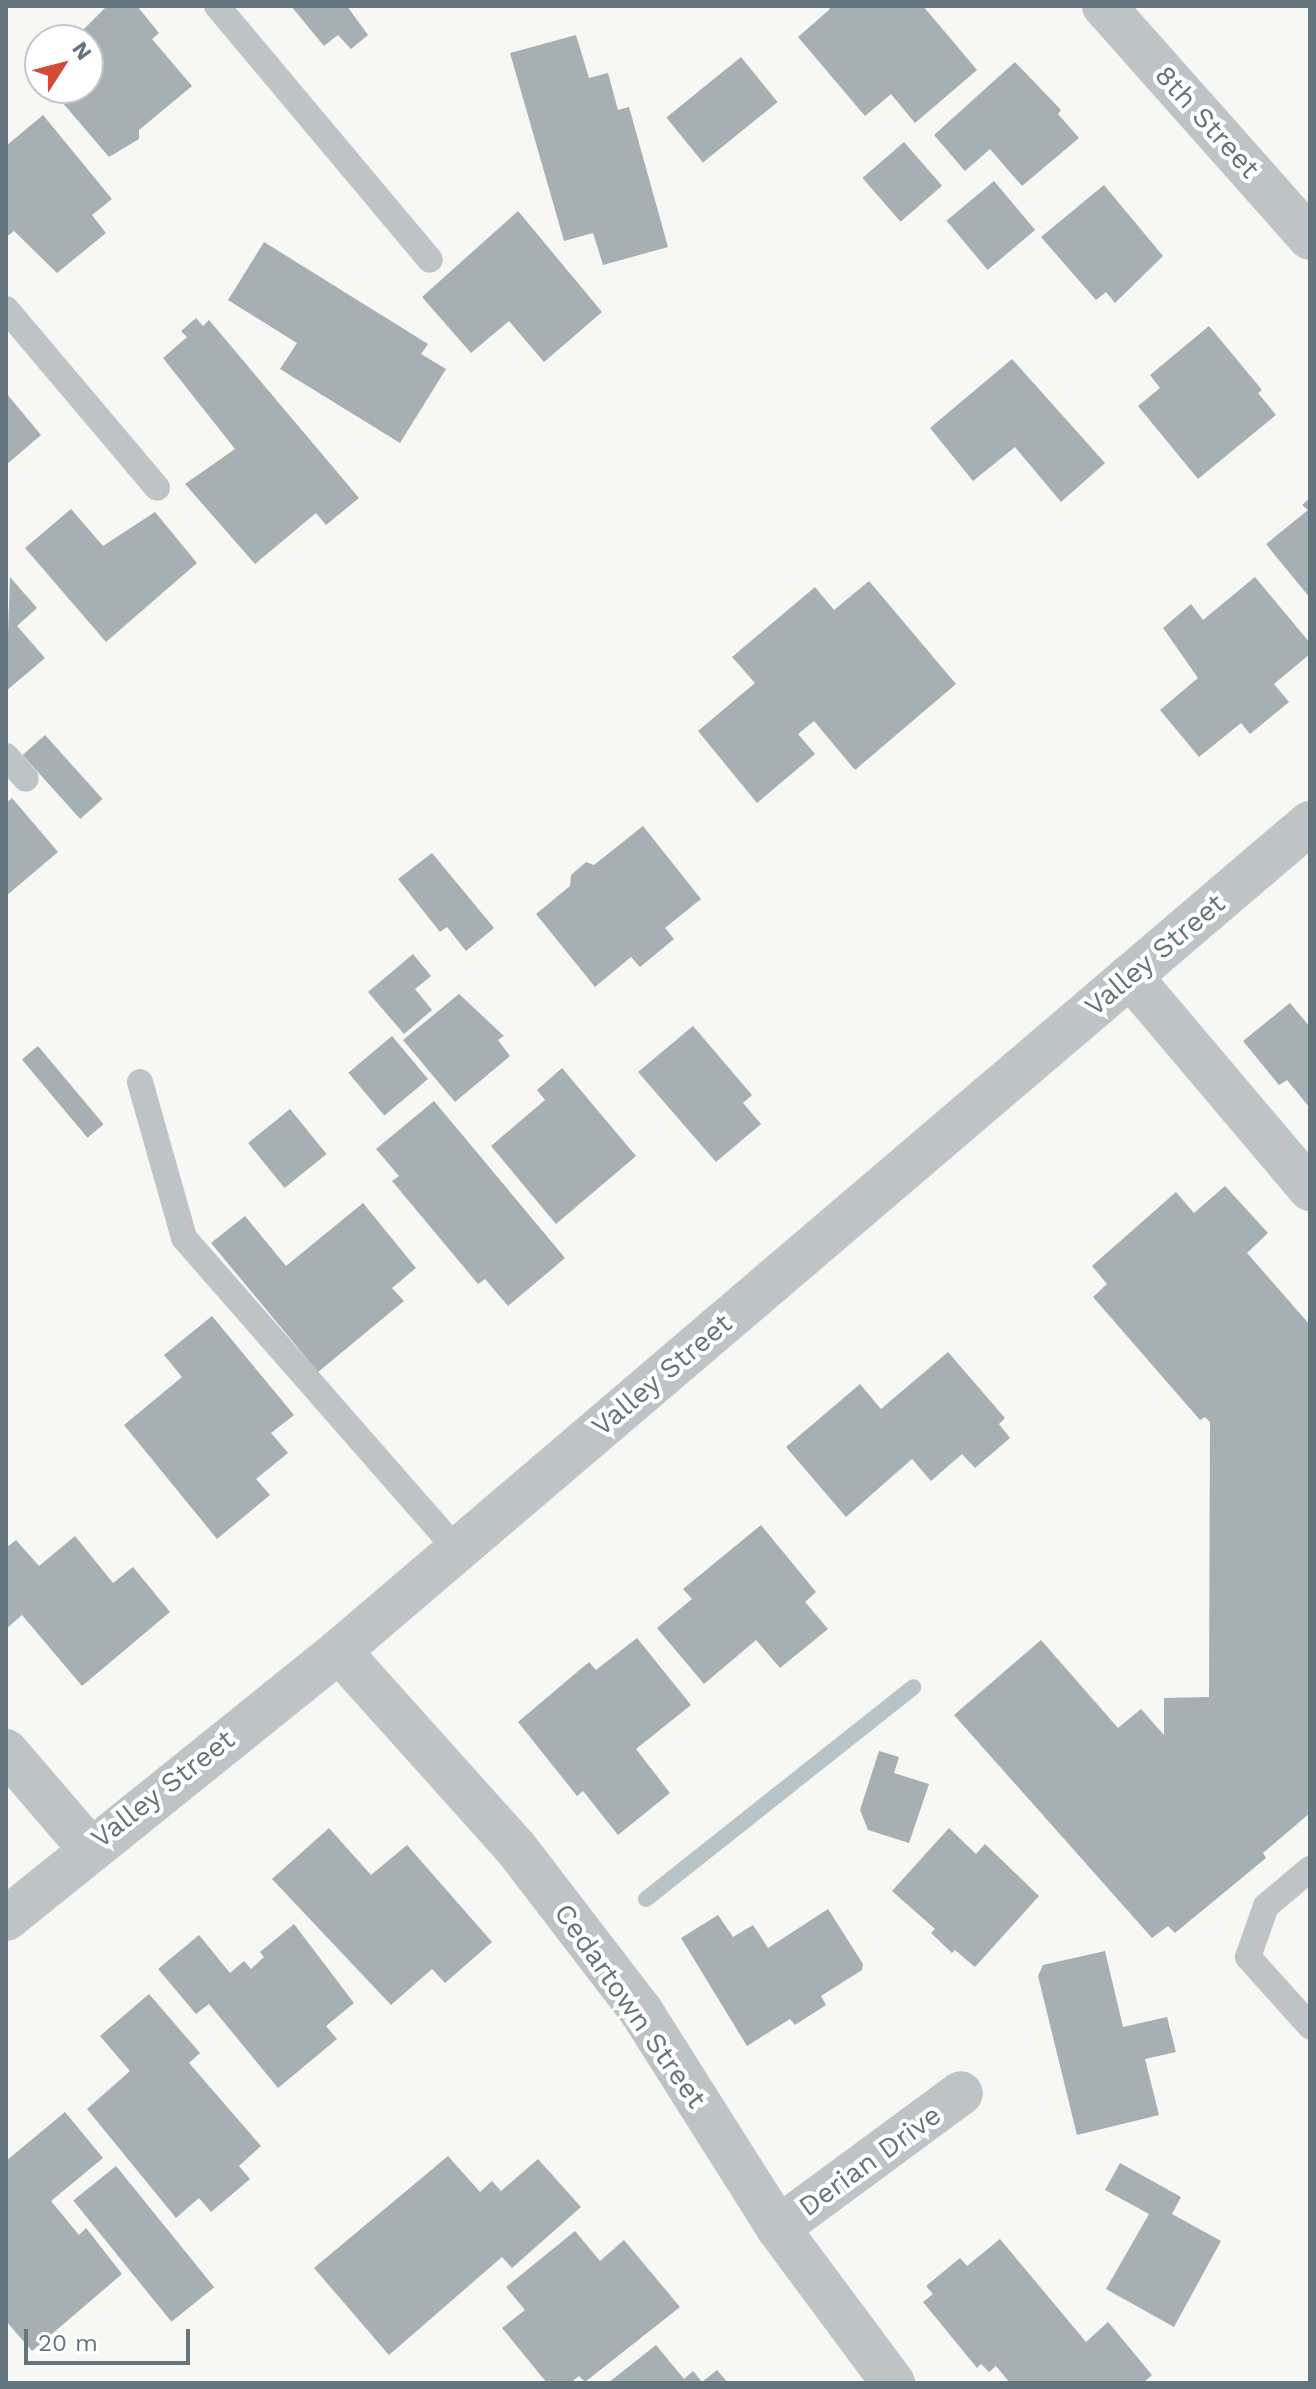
<!DOCTYPE html>
<html>
<head>
<meta charset="utf-8">
<style>
  body { margin:0 }
  #map { position:relative; width:1316px; height:2389px; overflow:hidden; background:#f7f7f4; font-family:"Work Sans",sans-serif }
  div>[style] { position:absolute }
  .stream>* { height:16px; margin:-8px; padding:0 8px; transform-origin:8px; border-radius:8px; background:#b7c3c6 }
  .building>* { inset:0; background:#a6afb3; transform-origin:0 0 }
  .service>* { height:26px; margin:-13px; padding:0 13px; transform-origin:13px; border-radius:13px; background:#bec3c6 }
  .minor>* { height:44px; margin:-22px; padding:0 22px; transform-origin:22px; border-radius:22px; background:#bec3c6 }
  .tertiary>* { height:44px; margin:-22px; padding:0 22px; transform-origin:22px; border-radius:22px; background:#bec3c6 }
  span { translate:-50% -50%; white-space:nowrap; text-align:center; line-height:1.15; -webkit-text-stroke:8px #fff; paint-order:stroke }
  .street-label { font-size:28px; color:#64757d }
  .frame { position:absolute; inset:0; border:8px solid #64757d; pointer-events:none }
  .north { position:absolute; left:24px; top:24px; width:80px; height:80px; box-sizing:border-box; background:#fff; border:2px solid #c1c8cb; border-radius:50%; rotate:54deg; font-size:22px; font-weight:700; line-height:32px; text-align:center; color:#64757d }
  .north::after { content:''; display:block; margin:auto; width:28px; height:36px; background:#d54a36; clip-path:polygon(50% 0,100% 100%,50% 72%,0 100%) }
  .scale { position:absolute; left:24px; top:2329px; width:166px; height:36px; box-sizing:border-box; border:4px solid #64757d; border-top:0; padding-left:10px; font-size:24px; line-height:28px; white-space:nowrap; color:#64757d; -webkit-text-stroke:6px #fff; paint-order:stroke }
</style>
</head>
<body>
<div id="map">
  <div class="stream">
    <i style="left:646px;top:1899px;width:341px;rotate:-38.4deg"></i>
  </div>
  <div class="building">
    <i style="clip-path:polygon(107px 6px,137px 6px,159px 33px,152px 39px,192px 86px,139px 130px,139px 139px,109px 157px,50px 88px,88px 88px,88px 40px,51px 40px,75px 26px,81px 32px)"></i>
    <i style="clip-path:polygon(291px 6px,347px 6px,368px 35px,351px 49px,338px 35px,324px 46px)"></i>
    <i style="clip-path:polygon(827px 6px,923px 6px,977px 70px,915px 123px,891px 94px,865px 116px,798px 37px,830px 9px)"></i>
    <i style="clip-path:polygon(576px 35px,589px 78px,608px 73px,618px 110px,629px 107px,668px 247px,603px 265px,593px 233px,564px 241px,510px 53px)"></i>
    <i style="left:741px;top:57px;width:58px;height:96px;rotate:51deg"></i>
    <i style="clip-path:polygon(1015px 62px,1061px 110px,1058px 114px,1079px 138px,1022px 186px,990px 149px,965px 171px,934px 135px)"></i>
    <i style="clip-path:polygon(43px 115px,112px 199px,92px 215px,106px 233px,57px 273px,14px 231px,6px 237px,6px 146px)"></i>
    <i style="left:904px;top:142px;width:58px;height:55px;rotate:49deg"></i>
    <i style="left:994px;top:181px;width:64px;height:62px;rotate:50deg"></i>
    <i style="clip-path:polygon(1104px 185px,1163px 256px,1115px 303px,1106px 292px,1096px 300px,1041px 237px)"></i>
    <i style="clip-path:polygon(518px 211px,602px 312px,544px 362px,509px 321px,471px 353px,422px 297px)"></i>
    <i style="clip-path:polygon(264px 242px,428px 344px,421px 354px,446px 369px,400px 443px,280px 369px,297px 343px,228px 300px)"></i>
    <i style="clip-path:polygon(196px 318px,203px 326px,209px 320px,359px 498px,326px 525px,316px 513px,255px 564px,185px 484px,235px 449px,163px 358px,187px 337px,181px 331px)"></i>
    <i style="clip-path:polygon(1209px 326px,1262px 390px,1258px 393px,1276px 415px,1198px 479px,1138px 406px,1160px 388px,1150px 375px)"></i>
    <i style="clip-path:polygon(1012px 359px,1105px 463px,1061px 502px,1015px 447px,973px 481px,930px 428px)"></i>
    <i style="clip-path:polygon(6px 393px,41px 435px,6px 465px)"></i>
    <i style="clip-path:polygon(1310px 498px,1310px 598px,1266px 544px,1308px 510px,1302px 505px)"></i>
    <i style="clip-path:polygon(71px 509px,103px 546px,155px 512px,197px 563px,106px 642px,25px 548px)"></i>
    <i style="clip-path:polygon(10px 577px,37px 608px,17px 626px,45px 658px,6px 691px)"></i>
    <i style="clip-path:polygon(1255px 577px,1310px 643px,1310px 654px,1274px 684px,1289px 702px,1250px 734px,1241px 723px,1199px 757px,1160px 710px,1198px 678px,1163px 628px,1191px 604px,1203px 620px)"></i>
    <i style="clip-path:polygon(869px 581px,956px 684px,855px 770px,814px 721px,798px 734px,815px 754px,757px 803px,698px 731px,755px 683px,732px 657px,815px 587px,834px 610px)"></i>
    <i style="left:45px;top:735px;width:86px;height:30px;rotate:48deg"></i>
    <i style="clip-path:polygon(12px 798px,58px 852px,6px 896px,6px 803px)"></i>
    <i style="clip-path:polygon(643px 826px,701px 899px,665px 928px,674px 939px,640px 967px,631px 957px,595px 987px,536px 914px,570px 886px,571px 875px,586px 862px,594px 865px)"></i>
    <i style="clip-path:polygon(432px 853px,494px 928px,466px 951px,447px 927px,440px 932px,398px 879px)"></i>
    <i style="clip-path:polygon(413px 954px,431px 976px,415px 989px,432px 1010px,404px 1034px,368px 992px)"></i>
    <i style="clip-path:polygon(459px 994px,504px 1036px,498px 1040px,510px 1056px,455px 1102px,403px 1040px)"></i>
    <i style="clip-path:polygon(1290px 1003px,1310px 1027px,1310px 1108px,1287px 1080px,1279px 1085px,1243px 1041px)"></i>
    <i style="clip-path:polygon(693px 1026px,752px 1095px,743px 1103px,761px 1124px,716px 1162px,638px 1072px)"></i>
    <i style="left:392px;top:1036px;width:56px;height:57px;rotate:50deg"></i>
    <i style="left:38px;top:1046px;width:102px;height:21px;rotate:50deg"></i>
    <i style="clip-path:polygon(562px 1068px,636px 1156px,556px 1224px,491px 1146px,545px 1100px,537px 1090px)"></i>
    <i style="clip-path:polygon(434px 1101px,565px 1258px,508px 1306px,485px 1279px,478px 1284px,392px 1181px,399px 1176px,376px 1149px)"></i>
    <i style="left:290px;top:1109px;width:58px;height:54px;rotate:51deg"></i>
    <i style="clip-path:polygon(1225px 1186px,1268px 1233px,1247px 1253px,1310px 1325px,1310px 1813px,1263px 1853px,1266px 1858px,1175px 1933px,1168px 1926px,1152px 1938px,954px 1715px,1041px 1640px,1118px 1728px,1141px 1709px,1164px 1735px,1164px 1698px,1209px 1697px,1210px 1422px,1205px 1417px,1200px 1420px,1093px 1297px,1107px 1284px,1092px 1266px,1176px 1192px,1194px 1213px)"></i>
    <i style="clip-path:polygon(363px 1203px,416px 1268px,392px 1288px,404px 1301px,318px 1372px,211px 1243px,245px 1216px,286px 1266px)"></i>
    <i style="clip-path:polygon(212px 1316px,294px 1415px,271px 1433px,288px 1453px,256px 1479px,270px 1495px,217px 1539px,124px 1425px,182px 1377px,164px 1355px)"></i>
    <i style="clip-path:polygon(948px 1352px,1005px 1418px,999px 1424px,1010px 1438px,975px 1468px,962px 1454px,931px 1481px,912px 1459px,846px 1517px,786px 1447px,860px 1384px,881px 1409px)"></i>
    <i style="clip-path:polygon(761px 1525px,816px 1592px,805px 1602px,828px 1629px,780px 1668px,756px 1640px,704px 1684px,657px 1628px,692px 1599px,683px 1589px)"></i>
    <i style="clip-path:polygon(75px 1536px,113px 1583px,133px 1567px,170px 1612px,82px 1686px,22px 1615px,6px 1629px,6px 1548px,16px 1540px,39px 1566px)"></i>
    <i style="clip-path:polygon(637px 1638px,691px 1705px,636px 1749px,670px 1793px,618px 1835px,583px 1791px,577px 1796px,518px 1722px,589px 1662px,596px 1670px)"></i>
    <i style="clip-path:polygon(879px 1751px,899px 1757px,894px 1773px,929px 1784px,909px 1843px,868px 1830px,860px 1810px)"></i>
    <i style="clip-path:polygon(329px 1828px,371px 1875px,407px 1845px,492px 1942px,445px 1983px,432px 1969px,391px 2005px,272px 1879px)"></i>
    <i style="clip-path:polygon(949px 1828px,976px 1854px,985px 1844px,1039px 1896px,975px 1967px,955px 1950px,952px 1953px,931px 1933px,935px 1929px,892px 1891px)"></i>
    <i style="clip-path:polygon(828px 1909px,863px 1964px,862px 1970px,821px 1996px,826px 2005px,795px 2025px,790px 2019px,747px 2046px,681px 1938px,718px 1915px,733px 1937px,753px 1925px,768px 1948px)"></i>
    <i style="clip-path:polygon(294px 1924px,354px 2003px,326px 2026px,337px 2039px,278px 2088px,209px 2004px,196px 2014px,158px 1969px,199px 1935px,230px 1973px,244px 1961px,251px 1969px,264px 1957px,260px 1952px)"></i>
    <i style="clip-path:polygon(1105px 1951px,1123px 2027px,1167px 2017px,1176px 2052px,1145px 2059px,1159px 2115px,1077px 2135px,1038px 1976px,1043px 1965px)"></i>
    <i style="clip-path:polygon(149px 1994px,200px 2053px,189px 2063px,261px 2146px,239px 2166px,250px 2179px,211px 2212px,199px 2198px,176px 2218px,87px 2109px,130px 2071px,100px 2036px)"></i>
    <i style="clip-path:polygon(65px 2112px,103px 2158px,51px 2201px,79px 2235px,86px 2228px,122px 2274px,32px 2351px,6px 2321px,6px 2161px)"></i>
    <i style="clip-path:polygon(448px 2156px,480px 2192px,492px 2181px,501px 2191px,538px 2159px,581px 2207px,512px 2268px,502px 2257px,389px 2355px,314px 2268px)"></i>
    <i style="clip-path:polygon(1120px 2163px,1181px 2197px,1172px 2214px,1221px 2241px,1174px 2327px,1106px 2289px,1149px 2214px,1105px 2190px)"></i>
    <i style="left:116px;top:2166px;width:156px;height:55px;rotate:51deg"></i>
    <i style="clip-path:polygon(575px 2231px,600px 2261px,624px 2240px,680px 2307px,585px 2382px,579px 2376px,570px 2383px,547px 2383px,502px 2328px,525px 2310px,506px 2287px)"></i>
    <i style="clip-path:polygon(1000px 2239px,1086px 2342px,1108px 2322px,1152px 2375px,1143px 2383px,1010px 2383px,996px 2366px,989px 2372px,981px 2364px,977px 2368px,923px 2302px,933px 2294px,926px 2286px,960px 2258px,967px 2266px)"></i>
    <i style="clip-path:polygon(656px 2345px,684px 2379px,693px 2371px,702px 2382px,717px 2370px,728px 2383px,608px 2383px)"></i>
  </div>
  <div class="service">
    <i style="left:217px;top:6px;width:331px;rotate:50deg"></i>
    <i style="left:6px;top:309px;width:234px;rotate:49.8deg"></i>
    <i style="left:6px;top:756px;width:30px;rotate:49deg"></i>
    <i style="left:140px;top:1082px;width:162px;rotate:74.2deg"></i>
    <i style="left:184px;top:1238px;width:415px;rotate:48.8deg"></i>
    <i style="left:1310px;top:1869px;width:57px;rotate:139.9deg"></i>
    <i style="left:1266px;top:1906px;width:54px;rotate:109.4deg"></i>
    <i style="left:1248px;top:1957px;width:93px;rotate:48.1deg"></i>
  </div>
  <div class="minor">
    <i style="left:1104px;top:6px;width:310px;rotate:48.4deg"></i>
    <i style="left:1130px;top:976px;width:279px;rotate:49.8deg"></i>
    <i style="left:339px;top:1651px;width:263px;rotate:48.1deg"></i>
    <i style="left:515px;top:1847px;width:207px;rotate:52.5deg"></i>
    <i style="left:641px;top:2011px;width:257px;rotate:57.7deg"></i>
    <i style="left:778px;top:2228px;width:193px;rotate:53.4deg"></i>
    <i style="left:6px;top:1751px;width:128px;rotate:49.4deg"></i>
    <i style="left:778px;top:2228px;width:227px;rotate:-36.4deg"></i>
  </div>
  <div class="tertiary">
    <i style="left:6px;top:1919px;width:427px;rotate:-38.8deg"></i>
    <i style="left:339px;top:1651px;width:1276px;rotate:-40.46deg"></i>
  </div>
  <div class="street-label">
    <span style="left:1207px;top:122px;rotate:48deg">8th Street</span>
    <span style="left:1155px;top:955px;rotate:-40deg">Valley Street</span>
    <span style="left:662px;top:1375px;rotate:-40deg">Valley Street</span>
    <span style="left:163px;top:1789px;rotate:-38deg">Valley Street</span>
    <span style="left:630px;top:2006px;rotate:55deg">Cedartown Street</span>
    <span style="left:870px;top:2161px;rotate:-36deg">Derian Drive</span>
  </div>
  <div class="frame"></div>
  <div class="north">N</div>
  <div class="scale">20 m</div>
</div>
</body>
</html>
